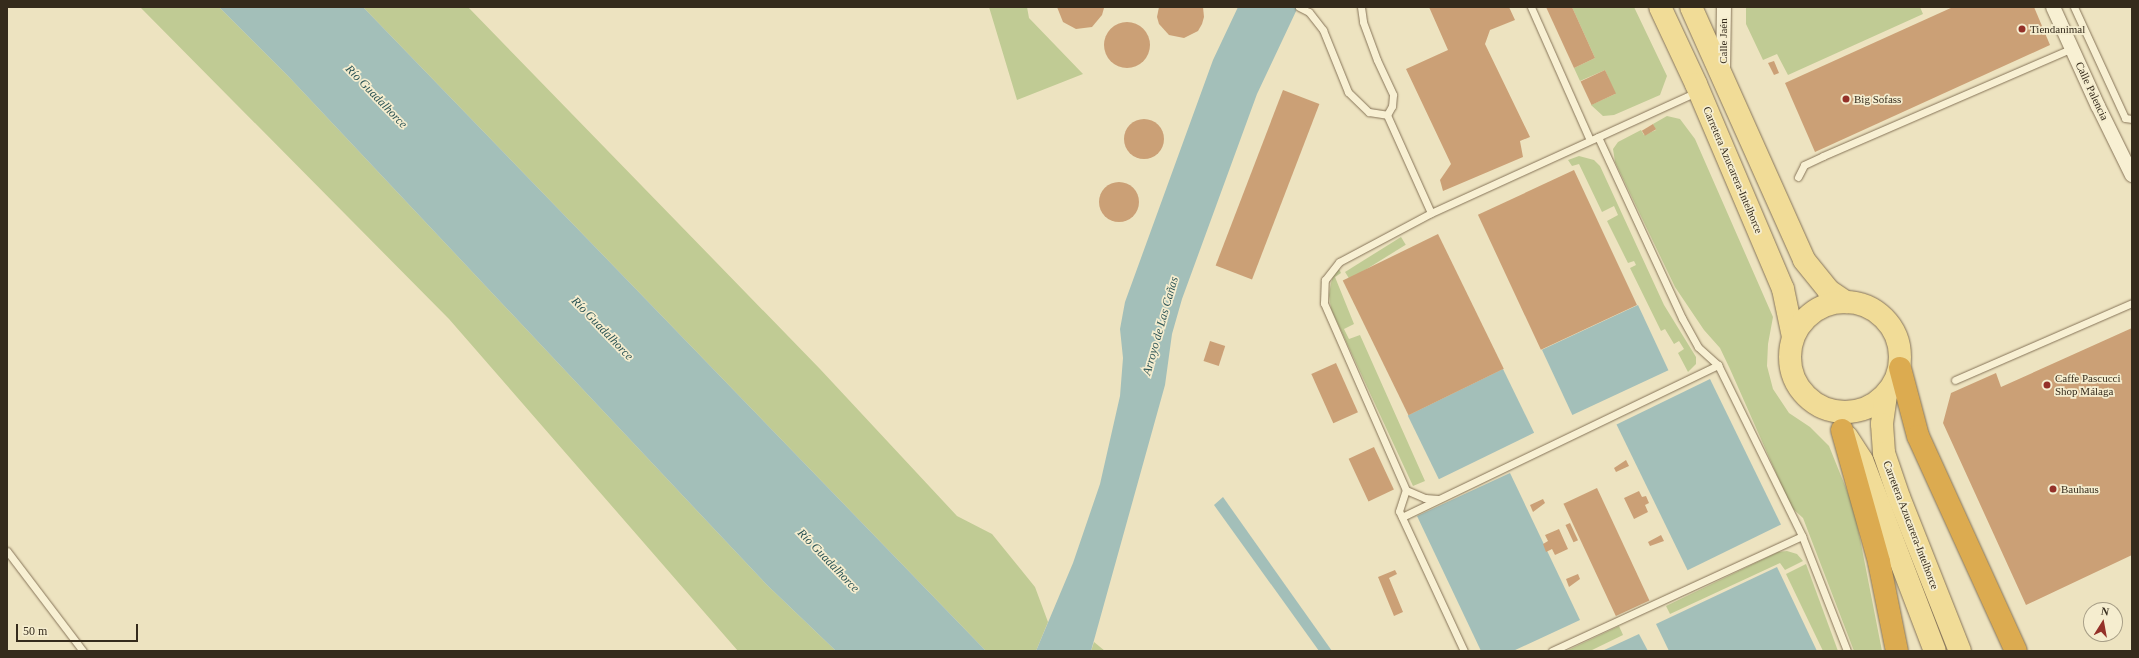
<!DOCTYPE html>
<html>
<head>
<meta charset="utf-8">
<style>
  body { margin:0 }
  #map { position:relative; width:2139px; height:658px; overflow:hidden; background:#ede3c0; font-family:Georgia,serif }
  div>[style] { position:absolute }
  .green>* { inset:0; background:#c0cb94; transform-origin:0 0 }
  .water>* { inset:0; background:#a3bfb9; transform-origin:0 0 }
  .building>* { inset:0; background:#cba076; transform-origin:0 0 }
  .round { border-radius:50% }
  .roads { filter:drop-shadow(0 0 1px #867458) drop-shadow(0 0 1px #867458) }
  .service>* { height:7px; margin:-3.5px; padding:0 3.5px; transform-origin:3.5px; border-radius:3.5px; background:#f8f0d3 }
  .minor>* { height:14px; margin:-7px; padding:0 7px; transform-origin:7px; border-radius:7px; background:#f8f0d3 }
  .primary>* { height:22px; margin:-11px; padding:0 11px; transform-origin:11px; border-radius:11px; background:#f1dc97 }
  .primary>.ring { margin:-11px; padding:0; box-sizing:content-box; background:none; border:22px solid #f1dc97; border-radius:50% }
  .motorway>* { height:22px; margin:-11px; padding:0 11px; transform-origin:11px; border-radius:11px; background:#dcab50 }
  .dots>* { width:11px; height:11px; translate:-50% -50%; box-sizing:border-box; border:2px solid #f5edcf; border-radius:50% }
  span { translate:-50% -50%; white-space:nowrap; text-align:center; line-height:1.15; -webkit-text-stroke:3.5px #f5edcf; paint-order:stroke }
  .poi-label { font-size:11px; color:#352b1c }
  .left { translate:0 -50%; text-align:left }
  .street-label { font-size:11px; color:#352b1c }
  .water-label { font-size:12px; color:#2c5455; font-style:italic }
  .frame { position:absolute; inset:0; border:8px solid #352b1c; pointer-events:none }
  .north { position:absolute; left:2083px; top:602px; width:40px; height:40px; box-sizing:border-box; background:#f5edcf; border:1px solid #a89f87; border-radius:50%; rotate:11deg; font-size:11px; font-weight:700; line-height:16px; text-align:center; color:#352b1c }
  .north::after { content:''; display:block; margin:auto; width:14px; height:18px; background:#943129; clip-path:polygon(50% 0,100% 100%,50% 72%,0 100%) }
  .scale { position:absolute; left:16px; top:624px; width:122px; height:18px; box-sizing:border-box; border:2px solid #352b1c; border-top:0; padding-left:5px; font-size:12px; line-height:14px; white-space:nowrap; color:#352b1c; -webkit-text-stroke:3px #f5edcf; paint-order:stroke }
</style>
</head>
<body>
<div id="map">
  <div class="green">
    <i style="clip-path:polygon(140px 7px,219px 7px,288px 76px,766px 584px,836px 651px,738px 651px,449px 319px)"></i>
    <i style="clip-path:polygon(363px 7px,468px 7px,820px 369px,957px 516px,992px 534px,1035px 587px,1048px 622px,1036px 651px,986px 651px)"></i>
    <i style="clip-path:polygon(989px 7px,1027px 7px,1029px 18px,1083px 74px,1017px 100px)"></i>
    <i style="clip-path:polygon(1572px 7px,1634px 7px,1667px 76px,1660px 95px,1614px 115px,1603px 116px,1591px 105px,1615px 94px,1605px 70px,1580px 81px,1574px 68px,1595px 58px)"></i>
    <i style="clip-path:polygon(1746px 7px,1920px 7px,1923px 14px,1788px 75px,1777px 54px,1763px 60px,1746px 24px)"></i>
    <i style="clip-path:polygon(1667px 116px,1680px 119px,1695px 139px,1773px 317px,1768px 344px,1767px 366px,1773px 389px,1789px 413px,1810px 427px,1829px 446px,1854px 508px,1882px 651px,1854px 651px,1803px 518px,1791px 507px,1730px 369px,1720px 348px,1704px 330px,1675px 287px,1615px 162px,1613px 149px,1618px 142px,1641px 130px,1644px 135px,1656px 130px,1653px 124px)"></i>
    <i style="clip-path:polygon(1579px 156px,1594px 160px,1600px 166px,1664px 305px,1696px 357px,1696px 364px,1688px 372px,1678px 353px,1684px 349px,1679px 341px,1674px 344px,1665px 329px,1661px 331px,1630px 268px,1636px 265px,1634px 261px,1628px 263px,1607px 221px,1618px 215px,1614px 206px,1602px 212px,1579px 164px,1572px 166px,1568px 160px)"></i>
    <i style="left:1401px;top:237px;width:9px;height:66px;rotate:58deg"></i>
    <i style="clip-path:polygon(1339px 269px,1341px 273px,1335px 277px,1354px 324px,1344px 329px,1349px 339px,1360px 335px,1425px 481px,1413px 486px,1331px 309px,1329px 295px,1331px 283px,1333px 276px)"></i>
    <i style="clip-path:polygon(1787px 551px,1797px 554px,1803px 561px,1785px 570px,1780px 563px,1670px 614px,1666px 606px,1778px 552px)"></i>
    <i style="clip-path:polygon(1806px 564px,1838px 651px,1823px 651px,1786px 574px)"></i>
    <i style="clip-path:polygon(1619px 626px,1623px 635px,1590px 651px,1566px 651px)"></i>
    <i style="clip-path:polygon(1094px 642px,1105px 651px,1091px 651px)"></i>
  </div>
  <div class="water">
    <i style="clip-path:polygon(219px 7px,363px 7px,986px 651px,836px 651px,766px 584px,288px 76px)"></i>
    <i style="clip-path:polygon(1238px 7px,1298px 7px,1257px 94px,1182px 299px,1172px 334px,1165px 385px,1091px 651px,1036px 651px,1073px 563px,1100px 484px,1120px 396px,1123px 358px,1120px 329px,1125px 302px,1213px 60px)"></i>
    <i style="left:1638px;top:305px;width:72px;height:106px;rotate:65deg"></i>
    <i style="left:1503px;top:369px;width:71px;height:106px;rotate:64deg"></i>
    <i style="left:1710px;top:379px;width:162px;height:104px;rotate:64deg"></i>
    <i style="clip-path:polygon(1510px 473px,1580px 620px,1513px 651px,1481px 651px,1417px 516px)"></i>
    <i style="clip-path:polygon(1223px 497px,1332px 651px,1319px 651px,1214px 505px)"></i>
    <i style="clip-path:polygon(1777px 567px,1817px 651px,1669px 651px,1656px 624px)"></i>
    <i style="clip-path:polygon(1639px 634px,1648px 651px,1602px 651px)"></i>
  </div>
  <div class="building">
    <i style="clip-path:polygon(1057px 7px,1104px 7px,1104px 8px,1102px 15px,1092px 27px,1076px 29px,1063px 22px)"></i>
    <i style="clip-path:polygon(1159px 7px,1203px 7px,1204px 17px,1202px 24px,1198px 31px,1184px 38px,1169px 35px,1159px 24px,1157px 17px)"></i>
    <i style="clip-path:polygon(1429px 7px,1509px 7px,1515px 20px,1490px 30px,1485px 44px,1530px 137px,1520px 141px,1523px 157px,1443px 191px,1440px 180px,1451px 164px,1406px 69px,1448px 50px)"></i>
    <i style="clip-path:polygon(1546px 7px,1572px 7px,1595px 58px,1574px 68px)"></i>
    <i style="clip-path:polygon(1953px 7px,2034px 7px,2050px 45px,1815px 152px,1785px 83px)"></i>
    <i class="round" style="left:1104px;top:22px;width:46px;height:46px"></i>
    <i style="clip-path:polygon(1774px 61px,1779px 73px,1774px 75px,1768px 63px)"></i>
    <i style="left:1605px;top:70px;width:26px;height:27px;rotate:65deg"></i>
    <i style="left:1283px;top:90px;width:39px;height:188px;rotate:21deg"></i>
    <i class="round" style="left:1124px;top:119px;width:40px;height:40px"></i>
    <i style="left:1653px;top:124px;width:6px;height:13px;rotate:59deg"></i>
    <i style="left:1574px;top:170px;width:149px;height:106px;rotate:65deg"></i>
    <i class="round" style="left:1099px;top:182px;width:40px;height:40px"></i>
    <i style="left:1438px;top:234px;width:150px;height:106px;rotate:64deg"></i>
    <i style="clip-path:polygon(2132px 328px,2132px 555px,2026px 605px,1943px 423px,1951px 393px,1996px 373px,2001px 387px)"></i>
    <i style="left:1210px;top:341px;width:16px;height:21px;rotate:18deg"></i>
    <i style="left:1336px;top:363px;width:54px;height:27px;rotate:66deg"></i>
    <i style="left:1374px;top:447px;width:47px;height:28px;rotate:65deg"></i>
    <i style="clip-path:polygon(1626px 460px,1629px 466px,1616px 472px,1614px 468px)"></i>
    <i style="left:1597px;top:488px;width:124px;height:37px;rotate:65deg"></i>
    <i style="clip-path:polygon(1639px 491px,1642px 497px,1646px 496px,1649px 503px,1645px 505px,1648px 512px,1634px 519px,1624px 498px)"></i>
    <i style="clip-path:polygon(1543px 499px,1545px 503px,1533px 512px,1530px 505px)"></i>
    <i style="left:1570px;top:523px;width:19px;height:5px;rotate:65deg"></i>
    <i style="clip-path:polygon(1559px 529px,1568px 549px,1555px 555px,1552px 549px,1546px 552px,1543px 544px,1548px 541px,1545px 535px)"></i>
    <i style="clip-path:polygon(1661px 535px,1664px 541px,1650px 546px,1648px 542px)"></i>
    <i style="clip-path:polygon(1395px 570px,1397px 574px,1389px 578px,1403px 612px,1394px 616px,1378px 577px)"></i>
    <i style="clip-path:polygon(1578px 574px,1580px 579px,1569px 587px,1566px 579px)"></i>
  </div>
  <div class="roads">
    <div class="service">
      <i style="left:1299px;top:7px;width:11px;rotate:27deg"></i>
      <i style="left:1309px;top:12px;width:23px;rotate:52deg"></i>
      <i style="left:1323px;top:30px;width:67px;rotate:68deg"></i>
      <i style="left:1348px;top:92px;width:29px;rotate:44deg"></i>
      <i style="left:1369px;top:112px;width:18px;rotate:9deg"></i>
      <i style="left:1387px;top:115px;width:107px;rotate:65.8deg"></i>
      <i style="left:1361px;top:7px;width:15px;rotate:82deg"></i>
      <i style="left:1363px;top:22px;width:40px;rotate:69.8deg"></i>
      <i style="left:1377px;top:60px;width:38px;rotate:65deg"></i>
      <i style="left:1393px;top:95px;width:11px;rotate:95deg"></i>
      <i style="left:1392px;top:106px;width:10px;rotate:119deg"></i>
      <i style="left:1531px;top:7px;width:145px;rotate:66.1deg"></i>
      <i style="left:2074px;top:7px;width:122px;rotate:65.3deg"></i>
      <i style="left:2125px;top:118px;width:7px;rotate:8deg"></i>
      <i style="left:1598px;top:137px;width:200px;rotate:65.1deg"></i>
      <i style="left:1682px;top:318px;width:33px;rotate:61deg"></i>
      <i style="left:1698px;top:347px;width:27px;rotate:42deg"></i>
      <i style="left:1718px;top:365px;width:191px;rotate:63.8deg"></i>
      <i style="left:1802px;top:536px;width:123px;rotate:68.6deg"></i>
      <i style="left:1798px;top:177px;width:13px;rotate:-63deg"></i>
      <i style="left:1804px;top:165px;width:21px;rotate:-25deg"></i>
      <i style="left:1823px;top:156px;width:271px;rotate:-23.4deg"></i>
      <i style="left:1955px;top:380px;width:193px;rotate:-23.5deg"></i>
      <i style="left:1406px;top:490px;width:21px;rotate:23deg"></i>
      <i style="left:1425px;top:498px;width:13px;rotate:4deg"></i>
      <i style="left:1402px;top:517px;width:351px;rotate:-25.7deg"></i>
      <i style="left:7px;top:551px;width:126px;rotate:52.8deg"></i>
      <i style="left:1464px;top:651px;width:154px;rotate:-114.9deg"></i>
      <i style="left:1399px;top:511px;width:22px;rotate:-72deg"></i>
      <i style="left:1406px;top:490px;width:204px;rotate:-113.7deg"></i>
      <i style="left:1324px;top:303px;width:23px;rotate:-88deg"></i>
      <i style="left:1325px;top:280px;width:23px;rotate:-52deg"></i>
      <i style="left:1339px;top:262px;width:104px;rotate:-28deg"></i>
      <i style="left:1431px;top:213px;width:291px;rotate:-24.5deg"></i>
      <i style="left:1552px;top:651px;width:275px;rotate:-24.7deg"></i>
    </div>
    <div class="minor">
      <i style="left:2053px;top:7px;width:109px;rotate:65.6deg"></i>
      <i style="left:2098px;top:106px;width:77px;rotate:63.8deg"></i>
      <i style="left:1723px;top:70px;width:63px;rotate:-89.1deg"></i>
    </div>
    <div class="primary">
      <i style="left:1660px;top:7px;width:85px;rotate:64.9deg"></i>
      <i style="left:1696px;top:84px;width:223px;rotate:67deg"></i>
      <i style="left:1783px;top:289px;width:49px;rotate:78.2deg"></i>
      <i style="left:1691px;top:7px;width:277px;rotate:65.9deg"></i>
      <i style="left:1804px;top:260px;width:38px;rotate:51deg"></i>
      <i style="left:1828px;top:290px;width:22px;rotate:34deg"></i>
      <i class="ring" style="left:1790px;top:302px;width:88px;height:88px"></i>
      <i style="left:1886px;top:395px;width:29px;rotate:98deg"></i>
      <i style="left:1882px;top:424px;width:29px;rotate:86deg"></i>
      <i style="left:1884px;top:453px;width:46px;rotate:71.2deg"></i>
      <i style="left:1899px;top:497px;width:166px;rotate:68.4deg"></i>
      <i style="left:1847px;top:437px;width:27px;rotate:57deg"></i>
      <i style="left:1862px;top:460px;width:204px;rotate:69.1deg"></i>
    </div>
    <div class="motorway">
      <i style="left:1900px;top:368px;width:70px;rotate:75.2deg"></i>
      <i style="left:1918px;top:436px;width:236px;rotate:65.5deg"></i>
      <i style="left:1842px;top:430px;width:137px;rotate:74.3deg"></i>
      <i style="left:1879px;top:562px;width:91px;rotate:78.6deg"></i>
    </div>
  </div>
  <div class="dots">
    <i style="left:2022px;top:29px;background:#943129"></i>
    <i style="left:1846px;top:99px;background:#943129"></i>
    <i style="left:2047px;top:385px;background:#943129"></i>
    <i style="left:2053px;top:489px;background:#943129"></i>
  </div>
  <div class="poi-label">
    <span class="left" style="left:2030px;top:29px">Tiendanimal</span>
    <span class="left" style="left:1854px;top:99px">Big Sofass</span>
    <span class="left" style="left:2055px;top:385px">Caffe Pascucci<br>Shop Málaga</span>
    <span class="left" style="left:2061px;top:489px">Bauhaus</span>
  </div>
  <div class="street-label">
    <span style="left:1723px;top:41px;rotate:-90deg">Calle Jaén</span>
    <span style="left:2092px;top:91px;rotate:65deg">Calle Palencia</span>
    <span style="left:1733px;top:170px;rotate:67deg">Carretera Azucarera-Intelhorce</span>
    <span style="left:1911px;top:525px;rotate:69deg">Carretera Azucarera-Intelhorce</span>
  </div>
  <div class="water-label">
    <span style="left:376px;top:97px;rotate:46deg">Río Guadalhorce</span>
    <span style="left:1161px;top:326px;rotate:-74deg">Arroyo de Las Cañas</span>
    <span style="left:602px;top:329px;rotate:46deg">Río Guadalhorce</span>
    <span style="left:828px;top:561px;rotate:46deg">Río Guadalhorce</span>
  </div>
  <div class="frame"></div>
  <div class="north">N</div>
  <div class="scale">50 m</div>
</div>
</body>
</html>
